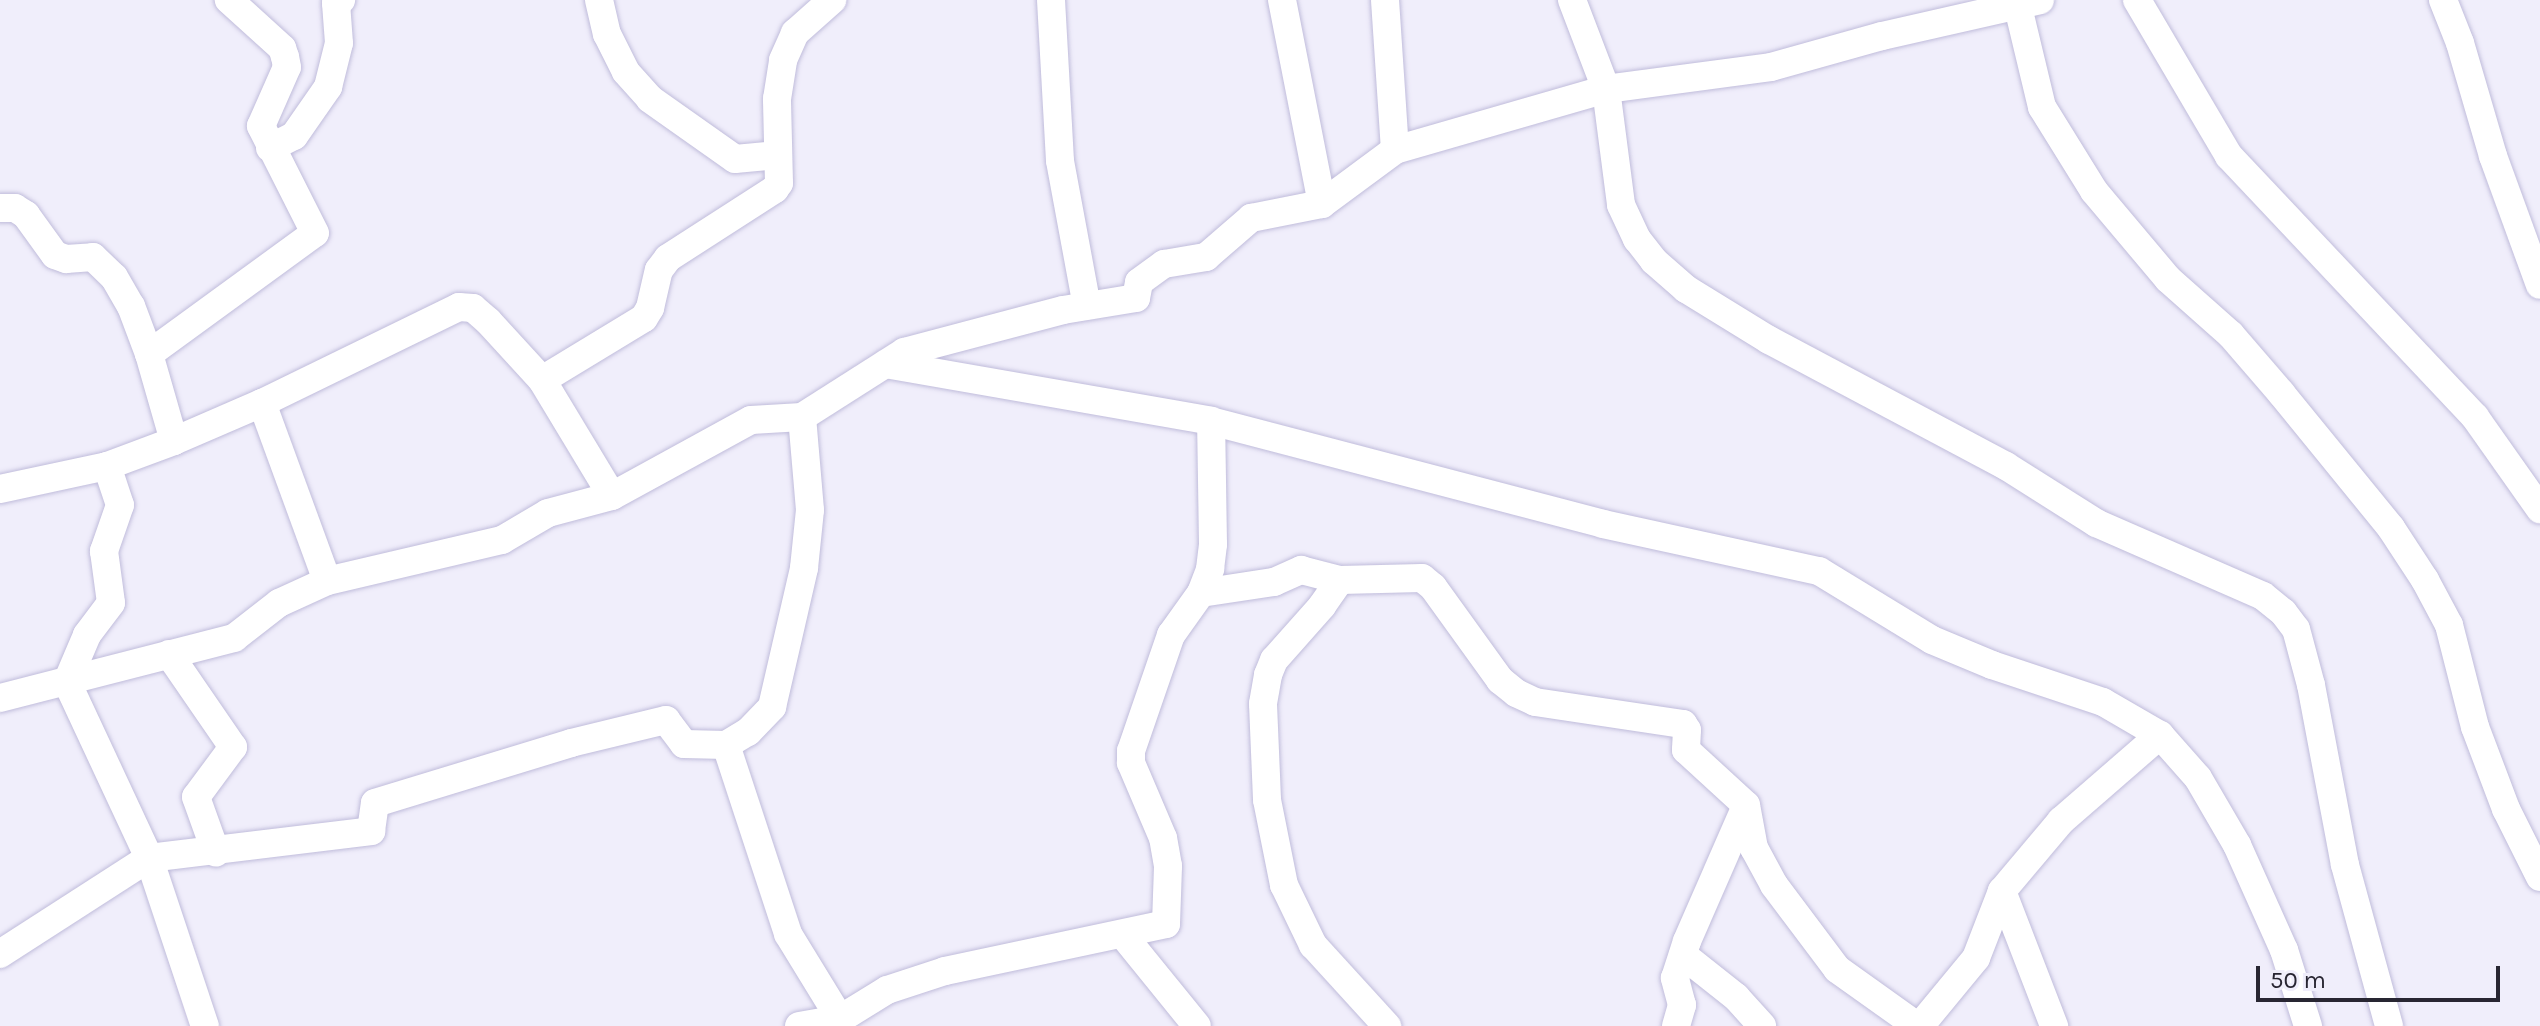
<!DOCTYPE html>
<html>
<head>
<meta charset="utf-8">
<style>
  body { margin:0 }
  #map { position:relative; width:2540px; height:1026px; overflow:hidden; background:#f0eefb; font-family:Karla,sans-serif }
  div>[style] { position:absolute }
  .roads { filter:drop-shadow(0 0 2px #c0bcdb) drop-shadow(0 0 2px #c0bcdb) }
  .minor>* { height:28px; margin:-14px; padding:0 14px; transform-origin:14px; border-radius:14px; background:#fff }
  span { translate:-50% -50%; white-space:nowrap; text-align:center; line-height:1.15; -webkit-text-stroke:6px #f0eefb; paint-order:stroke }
  .scale { position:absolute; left:2256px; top:966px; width:244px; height:36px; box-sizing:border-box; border:4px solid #282632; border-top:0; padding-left:10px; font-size:24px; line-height:28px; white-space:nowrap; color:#282632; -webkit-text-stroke:6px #f0eefb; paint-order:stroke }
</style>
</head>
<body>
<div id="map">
  <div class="roads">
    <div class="minor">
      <i style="left:599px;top:0;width:35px;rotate:77deg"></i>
      <i style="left:607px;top:34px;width:42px;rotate:63.4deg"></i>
      <i style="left:626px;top:72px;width:36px;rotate:48deg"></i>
      <i style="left:650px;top:99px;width:104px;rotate:35.2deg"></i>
      <i style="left:735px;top:159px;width:43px;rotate:-5.3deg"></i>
      <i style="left:1051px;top:0;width:161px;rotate:86.8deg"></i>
      <i style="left:1060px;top:161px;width:147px;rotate:79.5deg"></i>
      <i style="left:1282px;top:0;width:208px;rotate:78.9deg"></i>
      <i style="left:1385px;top:0;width:150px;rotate:86.2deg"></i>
      <i style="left:1572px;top:0;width:95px;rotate:69.1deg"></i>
      <i style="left:1606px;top:89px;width:117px;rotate:82.6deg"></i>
      <i style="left:1621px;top:205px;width:38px;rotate:65deg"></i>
      <i style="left:1637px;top:239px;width:28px;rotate:52deg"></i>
      <i style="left:1654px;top:261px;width:43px;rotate:41.2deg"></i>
      <i style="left:1686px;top:289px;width:97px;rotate:31.6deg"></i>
      <i style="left:1769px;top:340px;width:268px;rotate:28deg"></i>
      <i style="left:2006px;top:466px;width:107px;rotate:32.3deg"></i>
      <i style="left:2096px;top:523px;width:182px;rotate:23.6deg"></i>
      <i style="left:2263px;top:596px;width:26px;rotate:39deg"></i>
      <i style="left:2283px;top:612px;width:21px;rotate:53deg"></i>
      <i style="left:2296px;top:629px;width:58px;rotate:75deg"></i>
      <i style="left:2311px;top:685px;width:183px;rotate:79.3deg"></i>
      <i style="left:2345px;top:865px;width:167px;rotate:74.7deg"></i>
      <i style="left:2137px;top:0;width:181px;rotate:59.5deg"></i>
      <i style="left:2229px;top:156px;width:359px;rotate:46.7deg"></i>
      <i style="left:2475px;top:417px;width:113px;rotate:54.8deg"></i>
      <i style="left:2443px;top:0;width:46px;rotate:68.4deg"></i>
      <i style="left:2460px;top:43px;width:118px;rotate:73.7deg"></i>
      <i style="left:2493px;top:156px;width:137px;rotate:70deg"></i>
      <i style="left:2018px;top:7px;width:103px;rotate:76.5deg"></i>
      <i style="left:2042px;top:107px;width:99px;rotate:58.2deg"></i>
      <i style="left:2094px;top:191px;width:115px;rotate:49.9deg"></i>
      <i style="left:2168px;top:279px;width:84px;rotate:41.6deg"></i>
      <i style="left:2231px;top:335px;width:77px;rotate:49.2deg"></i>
      <i style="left:2281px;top:393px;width:174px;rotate:50.8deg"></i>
      <i style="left:2391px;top:528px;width:62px;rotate:56.8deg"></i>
      <i style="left:2425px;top:580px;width:51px;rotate:61.9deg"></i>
      <i style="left:2449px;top:625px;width:105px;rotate:75.7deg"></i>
      <i style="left:2475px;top:727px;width:88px;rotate:69.3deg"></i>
      <i style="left:2506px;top:809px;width:76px;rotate:63.4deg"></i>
      <i style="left:270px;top:148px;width:27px;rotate:-27deg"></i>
      <i style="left:294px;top:136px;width:60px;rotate:-55.2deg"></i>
      <i style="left:328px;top:87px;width:45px;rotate:-76deg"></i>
      <i style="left:339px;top:43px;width:40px;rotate:-94.3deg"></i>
      <i style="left:336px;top:3px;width:6px;rotate:-31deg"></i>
      <i style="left:0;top:208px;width:15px"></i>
      <i style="left:15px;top:208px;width:13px;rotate:32deg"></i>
      <i style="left:26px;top:215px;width:49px;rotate:54.1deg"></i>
      <i style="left:55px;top:255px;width:12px;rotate:20deg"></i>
      <i style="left:66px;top:259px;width:27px;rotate:-4deg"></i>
      <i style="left:93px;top:257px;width:29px;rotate:44deg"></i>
      <i style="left:114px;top:277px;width:34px;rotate:60deg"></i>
      <i style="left:131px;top:306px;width:51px;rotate:69.4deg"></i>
      <i style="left:886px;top:364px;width:330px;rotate:9.9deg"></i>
      <i style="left:1211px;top:421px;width:405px;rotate:14.7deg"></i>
      <i style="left:1603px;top:524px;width:221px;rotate:12.3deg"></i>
      <i style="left:1819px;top:571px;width:132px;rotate:31.4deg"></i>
      <i style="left:1932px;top:640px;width:65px;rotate:22.6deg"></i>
      <i style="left:1992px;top:665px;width:117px;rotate:18.4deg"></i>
      <i style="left:2103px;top:702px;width:66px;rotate:30.1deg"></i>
      <i style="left:2160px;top:735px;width:57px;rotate:48.5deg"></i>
      <i style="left:2198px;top:778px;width:78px;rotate:59.8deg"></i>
      <i style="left:2237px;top:845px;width:115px;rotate:65.9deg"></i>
      <i style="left:2284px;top:950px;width:80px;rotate:72.5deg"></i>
      <i style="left:542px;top:380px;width:119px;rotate:-31.3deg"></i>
      <i style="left:644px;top:318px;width:12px;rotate:-59deg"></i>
      <i style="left:650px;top:308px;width:39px;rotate:-77deg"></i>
      <i style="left:659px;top:270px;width:15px;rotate:-53deg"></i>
      <i style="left:668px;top:258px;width:127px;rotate:-32.8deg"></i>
      <i style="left:775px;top:189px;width:7px;rotate:-56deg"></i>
      <i style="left:779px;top:183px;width:84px;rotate:-91.4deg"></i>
      <i style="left:777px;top:99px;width:39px;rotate:-81deg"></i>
      <i style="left:783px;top:60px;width:30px;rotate:-66deg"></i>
      <i style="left:795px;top:33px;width:50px;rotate:-41.7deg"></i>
      <i style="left:262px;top:403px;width:189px;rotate:69.9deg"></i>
      <i style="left:174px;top:441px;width:91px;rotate:-106deg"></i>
      <i style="left:149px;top:354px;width:205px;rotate:-36.1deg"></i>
      <i style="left:315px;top:233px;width:120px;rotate:-116.8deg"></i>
      <i style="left:261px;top:126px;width:64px;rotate:-66.2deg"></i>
      <i style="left:287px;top:67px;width:10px;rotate:-101deg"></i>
      <i style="left:285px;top:57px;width:9px;rotate:-108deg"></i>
      <i style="left:282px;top:48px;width:72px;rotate:-137.8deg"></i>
      <i style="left:107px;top:466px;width:41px;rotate:71.6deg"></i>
      <i style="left:120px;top:505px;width:49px;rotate:109.2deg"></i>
      <i style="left:104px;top:551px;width:52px;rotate:82.3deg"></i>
      <i style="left:111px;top:603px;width:40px;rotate:127deg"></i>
      <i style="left:87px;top:635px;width:51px;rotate:113.1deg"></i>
      <i style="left:67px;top:682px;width:194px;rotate:65deg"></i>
      <i style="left:149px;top:858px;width:177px;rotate:71.6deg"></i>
      <i style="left:0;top:489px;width:109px;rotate:-12.1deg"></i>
      <i style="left:107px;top:466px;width:72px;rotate:-20.5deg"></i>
      <i style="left:174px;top:441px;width:96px;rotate:-23.4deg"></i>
      <i style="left:262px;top:403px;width:219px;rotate:-26deg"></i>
      <i style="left:459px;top:307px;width:14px;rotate:4deg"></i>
      <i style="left:473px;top:308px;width:20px;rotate:41deg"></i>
      <i style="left:488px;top:321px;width:80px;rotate:47.5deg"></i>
      <i style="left:542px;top:380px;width:135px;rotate:58.9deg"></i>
      <i style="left:1340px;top:580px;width:32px;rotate:125deg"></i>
      <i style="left:1322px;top:606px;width:72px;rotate:131.6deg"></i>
      <i style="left:1274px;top:660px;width:16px;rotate:112deg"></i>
      <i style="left:1268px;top:675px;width:29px;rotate:100deg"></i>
      <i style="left:1263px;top:704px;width:96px;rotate:87.6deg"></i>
      <i style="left:1267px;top:800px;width:87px;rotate:78.7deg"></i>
      <i style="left:1284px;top:885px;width:67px;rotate:64.2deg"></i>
      <i style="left:1313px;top:945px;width:110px;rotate:47.6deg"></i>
      <i style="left:1201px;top:593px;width:74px;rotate:-8.6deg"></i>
      <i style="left:1274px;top:582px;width:30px;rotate:-24deg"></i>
      <i style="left:1301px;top:570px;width:40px;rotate:14.4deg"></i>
      <i style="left:1340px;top:580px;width:82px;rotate:-1.4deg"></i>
      <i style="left:1422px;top:578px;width:14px;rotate:39deg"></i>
      <i style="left:1433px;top:587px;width:115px;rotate:54.2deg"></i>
      <i style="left:1500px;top:680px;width:21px;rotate:39deg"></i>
      <i style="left:1516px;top:693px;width:21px;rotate:25deg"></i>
      <i style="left:1535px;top:702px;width:150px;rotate:8.5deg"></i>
      <i style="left:1683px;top:724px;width:7px;rotate:56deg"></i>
      <i style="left:1687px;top:730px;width:20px;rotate:93deg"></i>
      <i style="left:1686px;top:750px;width:81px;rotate:42.5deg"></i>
      <i style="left:1746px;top:805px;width:44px;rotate:79.5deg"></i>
      <i style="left:1754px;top:848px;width:42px;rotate:61.6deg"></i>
      <i style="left:1774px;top:885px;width:105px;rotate:53.1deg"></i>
      <i style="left:1837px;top:969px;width:98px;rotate:35.5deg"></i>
      <i style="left:169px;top:654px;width:113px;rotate:55.5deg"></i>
      <i style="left:233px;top:747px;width:62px;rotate:126.5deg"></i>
      <i style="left:196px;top:797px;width:59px;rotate:70.3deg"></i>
      <i style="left:0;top:698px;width:242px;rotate:-14.4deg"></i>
      <i style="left:234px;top:638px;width:57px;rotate:-37.9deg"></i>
      <i style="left:279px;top:603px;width:53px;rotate:-24.6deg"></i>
      <i style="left:327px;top:581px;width:180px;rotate:-13.2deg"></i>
      <i style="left:502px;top:540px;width:53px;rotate:-30.4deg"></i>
      <i style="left:548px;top:513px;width:66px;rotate:-14.9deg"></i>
      <i style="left:612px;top:496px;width:158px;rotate:-28.7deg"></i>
      <i style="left:751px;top:420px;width:51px;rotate:-3.4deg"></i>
      <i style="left:802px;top:417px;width:121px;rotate:-32.5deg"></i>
      <i style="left:904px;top:352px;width:164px;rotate:-14.8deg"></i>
      <i style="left:1063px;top:310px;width:74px;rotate:-9.3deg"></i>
      <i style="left:1136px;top:298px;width:16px;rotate:-79deg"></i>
      <i style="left:1139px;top:282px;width:31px;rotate:-36deg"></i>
      <i style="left:1164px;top:264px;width:43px;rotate:-9.5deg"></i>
      <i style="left:1206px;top:257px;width:60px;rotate:-40.9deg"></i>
      <i style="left:1251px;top:218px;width:72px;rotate:-11.2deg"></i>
      <i style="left:1322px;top:204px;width:91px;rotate:-36.5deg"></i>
      <i style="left:1395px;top:150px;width:220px;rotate:-16.1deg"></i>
      <i style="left:1606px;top:89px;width:166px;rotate:-7.6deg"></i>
      <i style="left:1771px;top:67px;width:115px;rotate:-15.6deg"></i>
      <i style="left:1882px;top:36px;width:162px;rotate:-12.8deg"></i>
      <i style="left:726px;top:745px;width:199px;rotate:71.8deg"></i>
      <i style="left:788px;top:934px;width:100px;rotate:58.5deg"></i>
      <i style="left:2002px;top:891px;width:145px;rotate:68.9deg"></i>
      <i style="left:1123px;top:935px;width:117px;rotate:50.9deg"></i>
      <i style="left:0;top:954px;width:177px;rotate:-32.8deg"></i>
      <i style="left:149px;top:858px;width:224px;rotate:-6.9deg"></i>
      <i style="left:371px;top:831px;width:28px;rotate:-82deg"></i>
      <i style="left:375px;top:803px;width:205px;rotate:-17deg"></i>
      <i style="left:571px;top:743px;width:98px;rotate:-13.6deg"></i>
      <i style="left:666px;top:720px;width:30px;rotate:53deg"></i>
      <i style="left:684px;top:744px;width:42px;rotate:1.4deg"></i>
      <i style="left:726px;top:745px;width:26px;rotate:-31deg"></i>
      <i style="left:748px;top:732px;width:35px;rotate:-46deg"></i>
      <i style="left:772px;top:707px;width:143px;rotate:-77deg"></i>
      <i style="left:804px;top:568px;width:58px;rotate:-84.1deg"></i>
      <i style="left:810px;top:510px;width:93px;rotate:-94.9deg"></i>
      <i style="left:1683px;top:955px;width:68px;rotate:38.4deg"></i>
      <i style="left:1736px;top:997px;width:39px;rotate:48deg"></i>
      <i style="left:799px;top:1026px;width:42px;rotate:-9.7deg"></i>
      <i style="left:840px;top:1019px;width:55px;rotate:-31.7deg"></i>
      <i style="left:887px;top:990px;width:61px;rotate:-18.1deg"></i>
      <i style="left:945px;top:971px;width:226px;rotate:-12deg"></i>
      <i style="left:1166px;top:924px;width:58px;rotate:-88deg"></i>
      <i style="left:1168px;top:866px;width:28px;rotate:-100deg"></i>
      <i style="left:1163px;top:838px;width:82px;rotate:-113.1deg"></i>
      <i style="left:1131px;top:763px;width:12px;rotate:-90deg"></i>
      <i style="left:1131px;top:751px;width:123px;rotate:-71deg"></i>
      <i style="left:1171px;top:635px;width:52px;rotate:-54.5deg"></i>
      <i style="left:1201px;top:593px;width:26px;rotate:-69deg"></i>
      <i style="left:1210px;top:569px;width:25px;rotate:-83deg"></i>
      <i style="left:1213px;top:544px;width:123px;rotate:-90.9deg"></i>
      <i style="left:1676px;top:1026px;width:22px;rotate:-74deg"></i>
      <i style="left:1682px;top:1005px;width:28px;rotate:-105deg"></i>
      <i style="left:1675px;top:978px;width:39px;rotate:-72deg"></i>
      <i style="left:1687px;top:941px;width:147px;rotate:-66.4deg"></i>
      <i style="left:1920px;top:1026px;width:88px;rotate:-50.5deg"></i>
      <i style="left:1976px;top:958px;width:72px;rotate:-68.8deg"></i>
      <i style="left:2002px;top:891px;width:92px;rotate:-49.9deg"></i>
      <i style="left:2061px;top:821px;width:131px;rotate:-41deg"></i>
    </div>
  </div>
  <div class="scale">50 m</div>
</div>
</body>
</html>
